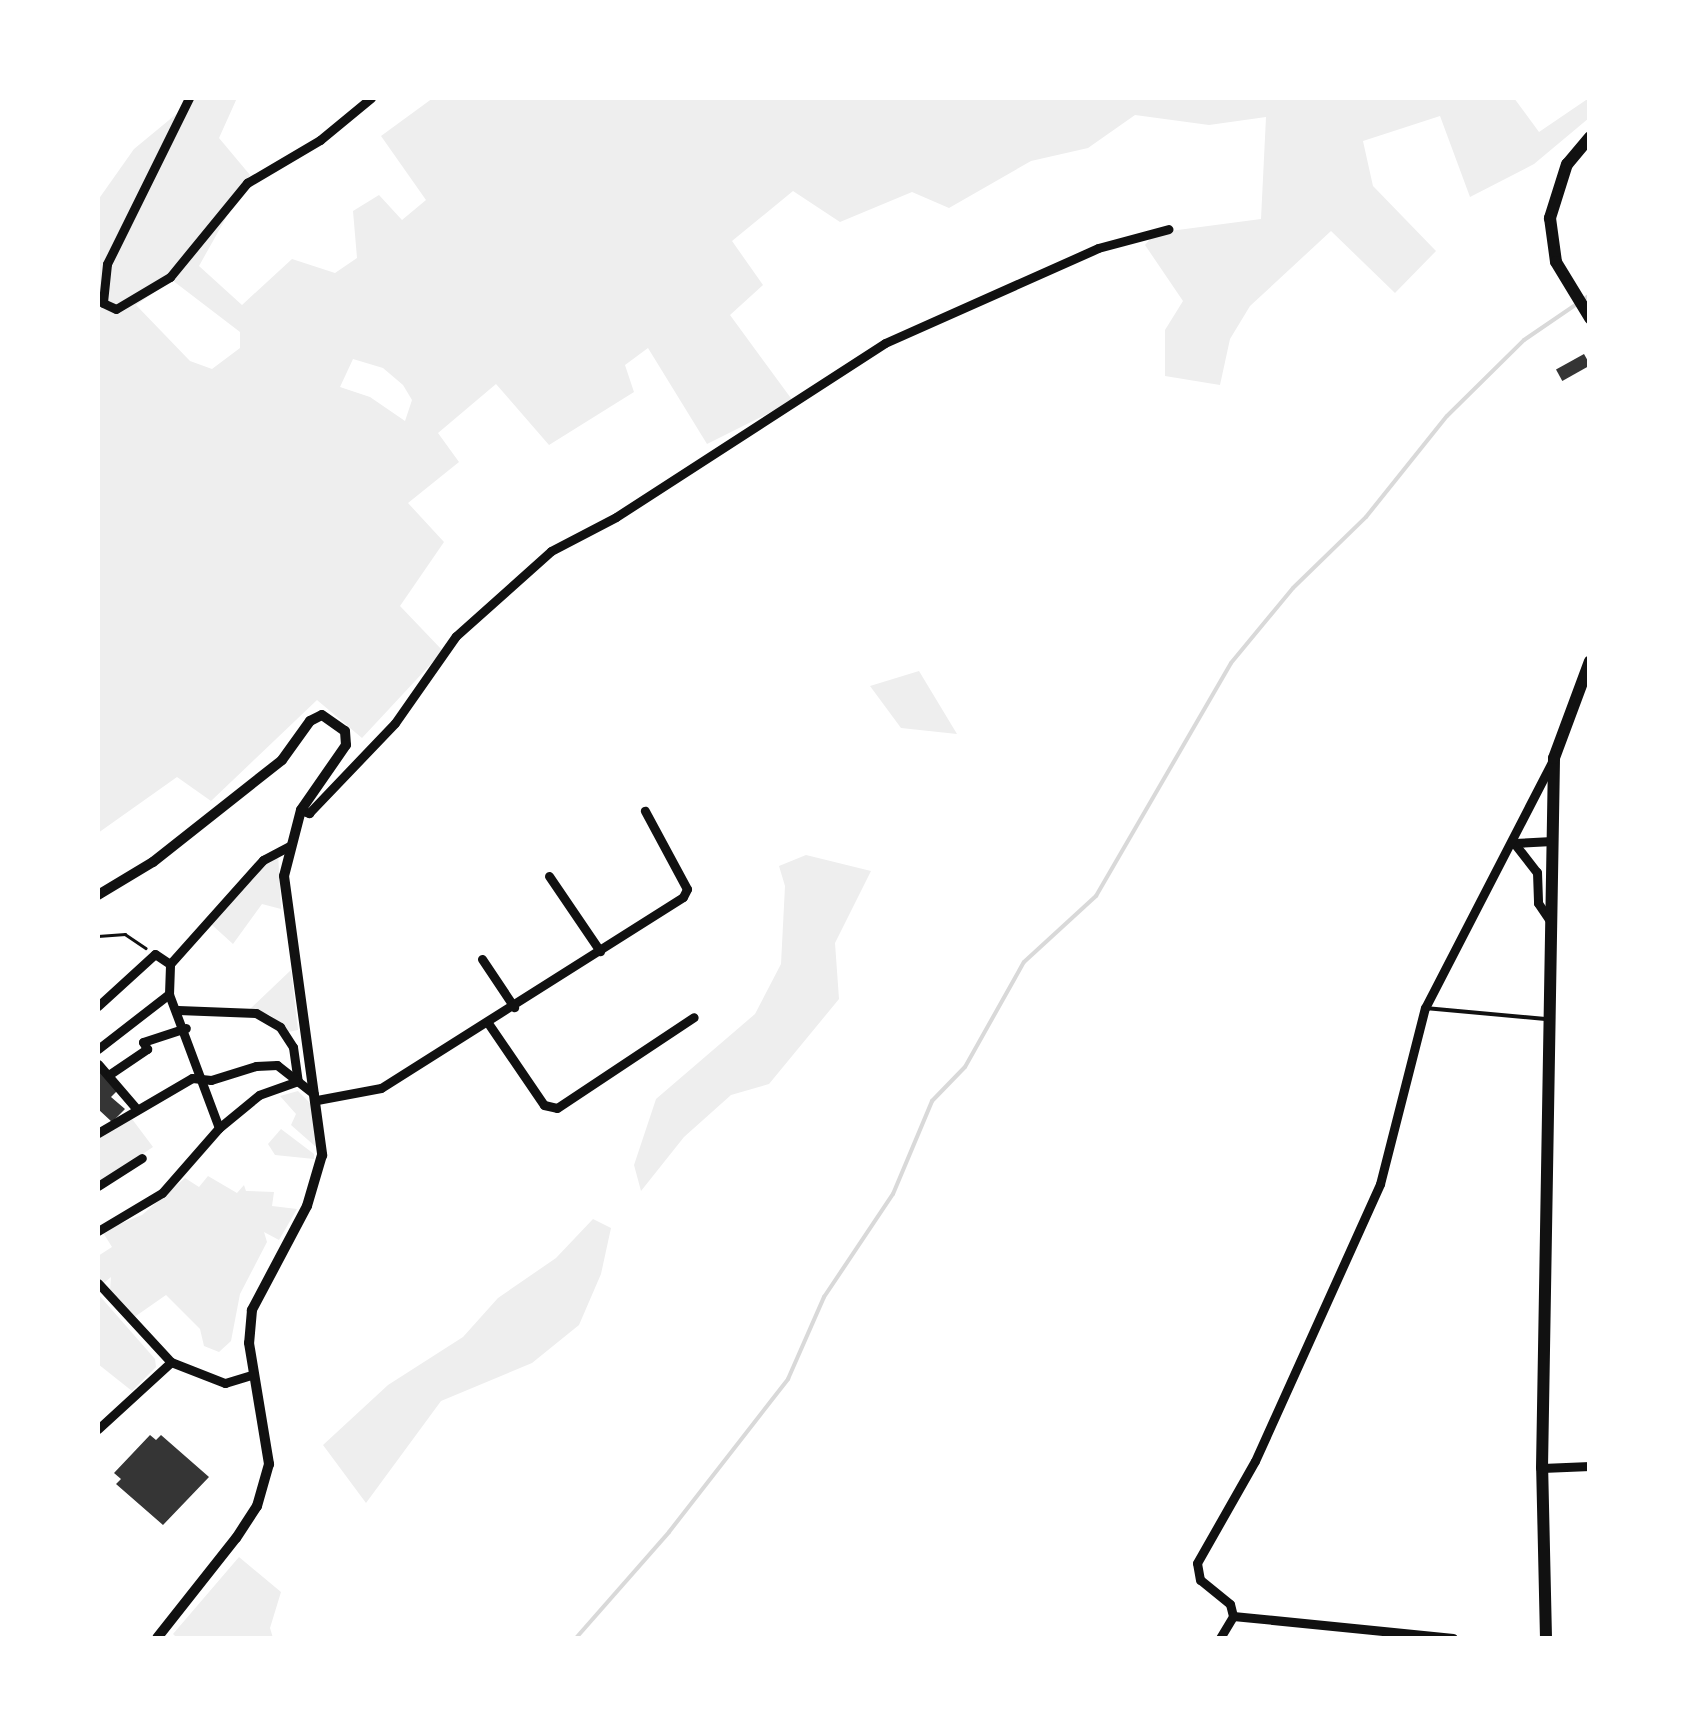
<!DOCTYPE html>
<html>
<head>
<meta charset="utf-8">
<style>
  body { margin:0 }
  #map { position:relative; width:1687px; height:1736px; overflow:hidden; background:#fff; font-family:Overpass,sans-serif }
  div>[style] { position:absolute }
  .green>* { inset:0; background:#eee }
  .stream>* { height:4px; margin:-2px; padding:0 2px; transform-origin:2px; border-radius:2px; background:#d9d9d9 }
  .building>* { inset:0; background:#353535; transform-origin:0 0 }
  .path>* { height:2.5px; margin:-1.25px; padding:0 1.25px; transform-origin:1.25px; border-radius:1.25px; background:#111 }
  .service>* { height:4px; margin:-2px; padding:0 2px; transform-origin:2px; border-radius:2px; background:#111 }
  .minor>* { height:9px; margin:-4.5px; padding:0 4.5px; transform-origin:4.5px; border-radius:4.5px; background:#111 }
  .tertiary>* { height:10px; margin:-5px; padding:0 5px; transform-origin:5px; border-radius:5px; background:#111 }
  .secondary>* { height:12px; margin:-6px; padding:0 6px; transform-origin:6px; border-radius:6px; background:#111 }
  span { translate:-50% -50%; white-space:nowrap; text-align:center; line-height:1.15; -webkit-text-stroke:10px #fff; paint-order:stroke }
  .frame { position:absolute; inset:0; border:100px solid #fff; pointer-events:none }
</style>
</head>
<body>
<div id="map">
  <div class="green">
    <i style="clip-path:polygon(evenodd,187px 98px,237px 98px,219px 138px,250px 175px,199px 266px,242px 305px,292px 259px,335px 273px,357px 258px,353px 211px,379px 195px,402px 220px,426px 200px,381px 136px,433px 98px,1514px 98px,1539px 132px,1589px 98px,1589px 118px,1534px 164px,1470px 197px,1440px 116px,1363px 141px,1373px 186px,1436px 251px,1395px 293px,1331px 231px,1250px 306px,1230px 339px,1220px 385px,1165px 376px,1165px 330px,1183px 301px,1145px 245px,1155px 233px,1261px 219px,1266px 117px,1209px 125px,1135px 115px,1088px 148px,1031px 161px,949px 208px,912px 192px,840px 222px,793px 191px,732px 241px,763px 285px,730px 315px,793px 401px,707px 444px,648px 348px,625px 365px,634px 392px,549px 445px,496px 384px,438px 433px,459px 462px,408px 503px,444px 542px,400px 606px,443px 651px,362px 738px,317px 700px,211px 801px,177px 777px,98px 833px,98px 200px,134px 149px,180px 111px,187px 98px,172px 280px,240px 332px,240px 348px,212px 369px,190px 361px,136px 305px,172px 280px,187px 98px,353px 359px,383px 368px,403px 385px,412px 400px,405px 421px,370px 397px,340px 387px,353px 359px)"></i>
    <i style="clip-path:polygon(919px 671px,957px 734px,901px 728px,870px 686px)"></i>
    <i style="clip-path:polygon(278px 852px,281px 909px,262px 904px,233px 944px,211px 924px)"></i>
    <i style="clip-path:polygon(806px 855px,871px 871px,835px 943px,839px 999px,769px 1084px,731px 1095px,684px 1137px,641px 1191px,634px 1165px,656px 1099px,755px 1014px,781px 964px,785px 886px,779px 866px)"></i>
    <i style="clip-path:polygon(291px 970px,298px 1030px,288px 1032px,270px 1015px,250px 1009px)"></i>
    <i style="clip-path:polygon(298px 1091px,312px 1105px,316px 1147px,291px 1125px,296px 1114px,280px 1096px)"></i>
    <i style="clip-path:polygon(132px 1119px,153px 1147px,98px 1184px,98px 1139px)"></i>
    <i style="clip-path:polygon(281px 1129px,314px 1154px,314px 1159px,275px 1155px,268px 1144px)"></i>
    <i style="clip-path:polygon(208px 1176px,237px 1193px,244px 1185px,246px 1191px,274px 1192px,272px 1206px,297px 1209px,279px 1240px,264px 1232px,267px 1242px,240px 1294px,231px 1341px,219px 1352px,204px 1346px,200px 1329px,166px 1295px,133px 1318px,110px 1290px,111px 1277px,104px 1283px,98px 1276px,98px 1256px,112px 1247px,102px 1231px,142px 1215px,185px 1178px,199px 1187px)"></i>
    <i style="clip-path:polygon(593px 1219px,611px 1228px,601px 1274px,579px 1325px,532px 1363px,441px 1401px,366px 1503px,323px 1445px,388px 1385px,463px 1337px,498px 1298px,556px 1258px)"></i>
    <i style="clip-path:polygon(98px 1294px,155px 1359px,156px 1367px,132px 1391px,98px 1364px)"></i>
    <i style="clip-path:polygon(239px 1557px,281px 1592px,270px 1628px,273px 1638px,177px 1638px,173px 1634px)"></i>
  </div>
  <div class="stream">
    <i style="left:576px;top:1638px;width:141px;rotate:-48.7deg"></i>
    <i style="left:669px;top:1532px;width:194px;rotate:-52.1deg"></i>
    <i style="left:788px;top:1379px;width:90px;rotate:-66.3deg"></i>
    <i style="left:824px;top:1297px;width:124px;rotate:-56.2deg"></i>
    <i style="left:893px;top:1194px;width:101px;rotate:-67.2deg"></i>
    <i style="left:932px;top:1101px;width:47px;rotate:-45.9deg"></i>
    <i style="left:965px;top:1067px;width:120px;rotate:-60.7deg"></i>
    <i style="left:1024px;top:962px;width:98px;rotate:-42.5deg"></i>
    <i style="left:1096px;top:896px;width:269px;rotate:-59.9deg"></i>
    <i style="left:1231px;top:663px;width:97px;rotate:-50.4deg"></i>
    <i style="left:1293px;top:588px;width:102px;rotate:-44.2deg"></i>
    <i style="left:1366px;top:517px;width:129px;rotate:-51.3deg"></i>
    <i style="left:1447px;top:416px;width:108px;rotate:-44.6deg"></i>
    <i style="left:1524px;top:340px;width:80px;rotate:-34.3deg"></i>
  </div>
  <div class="building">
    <i style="left:1584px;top:354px;width:13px;height:32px;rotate:61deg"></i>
    <i style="clip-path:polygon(98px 1069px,119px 1089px,111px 1097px,125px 1109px,112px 1122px,98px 1109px)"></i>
    <i style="clip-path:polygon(150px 1435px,156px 1440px,161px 1435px,209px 1477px,163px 1525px,116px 1484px,121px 1479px,114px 1473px)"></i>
  </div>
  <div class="path">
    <i style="left:98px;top:936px;width:27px;rotate:-4deg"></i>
    <i style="left:125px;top:934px;width:25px;rotate:34deg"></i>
  </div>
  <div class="service">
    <i style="left:1425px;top:1008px;width:121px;rotate:5.2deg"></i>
  </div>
  <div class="minor">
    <i style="left:189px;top:98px;width:185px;rotate:116.3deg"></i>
    <i style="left:107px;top:264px;width:39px;rotate:96deg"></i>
    <i style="left:103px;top:303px;width:14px;rotate:25deg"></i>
    <i style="left:116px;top:309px;width:63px;rotate:-30.7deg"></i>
    <i style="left:170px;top:277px;width:122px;rotate:-50.7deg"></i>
    <i style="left:247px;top:183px;width:85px;rotate:-30.5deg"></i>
    <i style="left:320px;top:140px;width:66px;rotate:-39.5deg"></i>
    <i style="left:301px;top:810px;width:9px;rotate:21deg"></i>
    <i style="left:309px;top:813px;width:124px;rotate:-46.3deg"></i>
    <i style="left:395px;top:723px;width:106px;rotate:-55deg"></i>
    <i style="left:456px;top:636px;width:127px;rotate:-41.8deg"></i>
    <i style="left:551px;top:551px;width:73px;rotate:-27.6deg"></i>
    <i style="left:616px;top:517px;width:320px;rotate:-32.9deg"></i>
    <i style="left:885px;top:343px;width:233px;rotate:-24deg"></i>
    <i style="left:1098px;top:248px;width:73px;rotate:-15deg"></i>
    <i style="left:1514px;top:843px;width:37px;rotate:52deg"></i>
    <i style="left:1537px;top:872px;width:31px;rotate:88deg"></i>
    <i style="left:1538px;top:903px;width:23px;rotate:56deg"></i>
    <i style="left:1514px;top:843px;width:38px;rotate:-3deg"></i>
    <i style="left:549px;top:876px;width:91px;rotate:55.8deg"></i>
    <i style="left:482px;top:959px;width:58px;rotate:56.3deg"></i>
    <i style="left:169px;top:994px;width:30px;rotate:-88deg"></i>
    <i style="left:170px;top:964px;width:140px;rotate:-48.2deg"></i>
    <i style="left:263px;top:860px;width:30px;rotate:-28deg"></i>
    <i style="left:98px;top:1006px;width:77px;rotate:-42.4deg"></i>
    <i style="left:155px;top:954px;width:18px;rotate:34deg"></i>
    <i style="left:178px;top:1010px;width:78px;rotate:2.2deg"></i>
    <i style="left:256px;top:1013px;width:28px;rotate:30deg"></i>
    <i style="left:280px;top:1027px;width:24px;rotate:57deg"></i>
    <i style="left:293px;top:1047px;width:34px;rotate:82deg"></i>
    <i style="left:298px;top:1081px;width:41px;rotate:160.3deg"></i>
    <i style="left:259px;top:1095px;width:52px;rotate:140.5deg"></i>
    <i style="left:488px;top:1023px;width:99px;rotate:55.7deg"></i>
    <i style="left:544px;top:1105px;width:13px;rotate:13deg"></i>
    <i style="left:557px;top:1108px;width:164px;rotate:-33.6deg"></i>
    <i style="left:98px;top:1049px;width:90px;rotate:-37.8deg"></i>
    <i style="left:98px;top:1064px;width:57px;rotate:49.3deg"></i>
    <i style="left:110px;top:1074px;width:45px;rotate:-34deg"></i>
    <i style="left:147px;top:1049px;width:8px;rotate:-120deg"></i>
    <i style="left:143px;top:1042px;width:45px;rotate:-18deg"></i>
    <i style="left:317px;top:1100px;width:65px;rotate:-10.6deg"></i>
    <i style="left:381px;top:1088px;width:357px;rotate:-32.3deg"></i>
    <i style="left:683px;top:897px;width:9px;rotate:-63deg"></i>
    <i style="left:687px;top:889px;width:89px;rotate:-118.3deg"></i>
    <i style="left:98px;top:1133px;width:109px;rotate:-30.3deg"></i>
    <i style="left:192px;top:1078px;width:19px;rotate:6deg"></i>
    <i style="left:211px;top:1080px;width:47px;rotate:-17.3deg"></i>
    <i style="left:256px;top:1066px;width:21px;rotate:-3deg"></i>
    <i style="left:277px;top:1065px;width:47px;rotate:38.1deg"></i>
    <i style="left:98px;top:1186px;width:52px;rotate:-32.5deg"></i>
    <i style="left:98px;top:1231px;width:74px;rotate:-30.7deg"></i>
    <i style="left:162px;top:1193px;width:86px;rotate:-48.8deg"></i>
    <i style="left:219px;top:1128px;width:143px;rotate:-110.5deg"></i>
    <i style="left:98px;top:1283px;width:108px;rotate:47.3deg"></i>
    <i style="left:171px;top:1362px;width:58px;rotate:21.3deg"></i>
    <i style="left:225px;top:1383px;width:30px;rotate:-17deg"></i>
    <i style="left:98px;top:1429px;width:99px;rotate:-42.5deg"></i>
    <i style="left:1542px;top:1468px;width:48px;rotate:-2.4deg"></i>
    <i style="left:1233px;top:1616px;width:12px;rotate:-104deg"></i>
    <i style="left:1230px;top:1604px;width:38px;rotate:-141deg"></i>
    <i style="left:1200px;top:1580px;width:17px;rotate:-100deg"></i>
    <i style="left:1197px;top:1563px;width:117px;rotate:-60.4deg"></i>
    <i style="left:1255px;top:1461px;width:304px;rotate:-65.7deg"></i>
    <i style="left:1380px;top:1184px;width:182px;rotate:-75.7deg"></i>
    <i style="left:1425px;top:1008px;width:277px;rotate:-62.7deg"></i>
    <i style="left:1233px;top:1616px;width:221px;rotate:5.7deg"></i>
    <i style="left:1220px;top:1638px;width:26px;rotate:-59deg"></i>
  </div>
  <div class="tertiary">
    <i style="left:98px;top:895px;width:64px;rotate:-31deg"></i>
    <i style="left:153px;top:862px;width:164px;rotate:-38.3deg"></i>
    <i style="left:282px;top:760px;width:48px;rotate:-54.3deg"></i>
    <i style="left:310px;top:721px;width:13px;rotate:-27deg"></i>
    <i style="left:322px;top:715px;width:28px;rotate:35deg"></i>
    <i style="left:345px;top:731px;width:14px;rotate:86deg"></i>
    <i style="left:346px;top:745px;width:79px;rotate:124.7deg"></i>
    <i style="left:301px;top:810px;width:68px;rotate:104.4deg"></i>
    <i style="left:284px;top:876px;width:282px;rotate:82.2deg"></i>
    <i style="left:322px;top:1155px;width:53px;rotate:106.4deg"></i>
    <i style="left:307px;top:1206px;width:118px;rotate:117.9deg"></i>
    <i style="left:252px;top:1310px;width:33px;rotate:95deg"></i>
    <i style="left:249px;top:1343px;width:123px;rotate:80.6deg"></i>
    <i style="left:269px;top:1464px;width:44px;rotate:105.9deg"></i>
    <i style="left:257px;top:1506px;width:38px;rotate:123deg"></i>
    <i style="left:236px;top:1538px;width:127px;rotate:128.3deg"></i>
  </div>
  <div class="secondary">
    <i style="left:1590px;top:137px;width:35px;rotate:130deg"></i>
    <i style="left:1567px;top:164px;width:57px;rotate:107.5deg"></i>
    <i style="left:1550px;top:218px;width:44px;rotate:82.2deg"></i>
    <i style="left:1556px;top:262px;width:66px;rotate:58.7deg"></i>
    <i style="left:1546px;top:1638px;width:170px;rotate:-91.3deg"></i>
    <i style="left:1542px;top:1468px;width:710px;rotate:-89.03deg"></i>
    <i style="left:1554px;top:758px;width:103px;rotate:-69.6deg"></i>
  </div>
  <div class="frame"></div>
</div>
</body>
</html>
